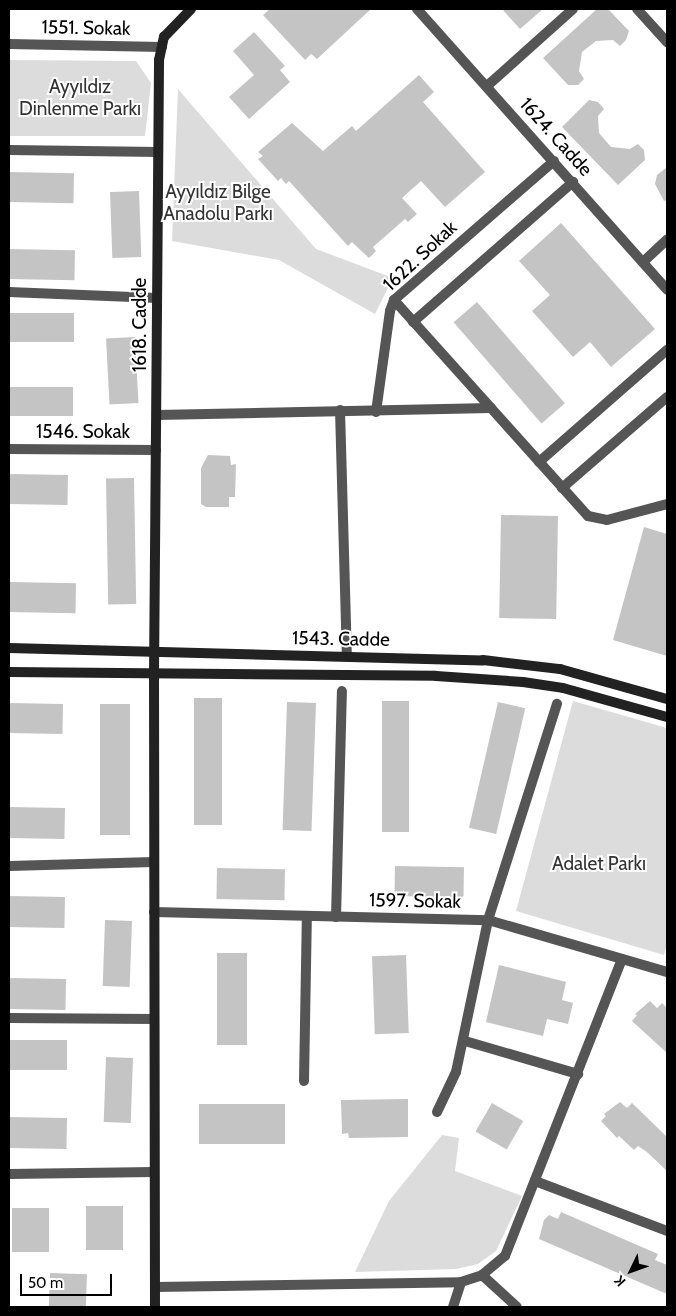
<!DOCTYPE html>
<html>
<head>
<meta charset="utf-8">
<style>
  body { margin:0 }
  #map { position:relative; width:676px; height:1316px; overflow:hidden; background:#fff; font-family:Cabin,sans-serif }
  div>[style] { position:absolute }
  .green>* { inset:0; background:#dcdcdc }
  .building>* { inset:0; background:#c4c4c4; transform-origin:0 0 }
  .street>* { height:10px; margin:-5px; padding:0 5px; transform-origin:5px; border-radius:5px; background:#555 }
  .secondary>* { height:10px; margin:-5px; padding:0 5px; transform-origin:5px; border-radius:5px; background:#222 }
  span { translate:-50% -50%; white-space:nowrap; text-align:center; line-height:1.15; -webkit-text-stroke:4px #fff; paint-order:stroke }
  .street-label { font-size:19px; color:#000 }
  .park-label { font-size:19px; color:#333 }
  .frame { position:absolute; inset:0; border:10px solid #000; pointer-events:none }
  .north { position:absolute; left:606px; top:1246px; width:50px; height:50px; -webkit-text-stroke:4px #fff; paint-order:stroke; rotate:228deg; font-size:14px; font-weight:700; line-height:20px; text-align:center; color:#000 }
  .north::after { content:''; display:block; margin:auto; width:18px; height:22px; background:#000; clip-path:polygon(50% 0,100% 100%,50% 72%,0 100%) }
  .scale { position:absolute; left:20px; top:1274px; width:92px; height:22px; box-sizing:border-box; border:2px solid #000; border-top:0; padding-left:6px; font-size:15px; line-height:18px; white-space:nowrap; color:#000; -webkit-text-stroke:4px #fff; paint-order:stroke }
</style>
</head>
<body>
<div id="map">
  <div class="green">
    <i style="clip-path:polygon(9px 60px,136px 61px,151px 83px,145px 136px,9px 136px)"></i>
    <i style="clip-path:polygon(178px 89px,316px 249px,393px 278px,375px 314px,279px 260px,172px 241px)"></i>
    <i style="clip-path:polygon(573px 701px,667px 728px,667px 944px,664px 955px,516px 911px)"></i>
    <i style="clip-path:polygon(442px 1135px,459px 1138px,455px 1171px,522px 1196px,496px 1251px,478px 1264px,456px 1269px,355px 1272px,389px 1201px)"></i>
  </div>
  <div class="building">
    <i style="clip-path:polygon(270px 9px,371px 9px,317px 59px,311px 54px,305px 60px,263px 15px)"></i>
    <i style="clip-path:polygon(502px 9px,543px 9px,520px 29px)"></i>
    <i style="clip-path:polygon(597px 9px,608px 9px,629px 31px,626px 40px,620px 46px,613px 40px,596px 41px,582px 52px,579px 71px,584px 79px,578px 85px,568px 85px,543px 58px)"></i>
    <i style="clip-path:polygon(254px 32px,285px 66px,280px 70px,290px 82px,249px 119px,229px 97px,254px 75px,233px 51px)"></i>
    <i style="clip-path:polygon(419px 75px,434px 92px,423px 102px,485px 172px,445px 207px,421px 181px,402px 198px,417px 214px,408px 222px,405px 219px,373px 247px,376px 251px,369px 258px,352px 242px,348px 246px,289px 181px,286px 184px,281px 178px,278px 181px,258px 159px,263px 156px,258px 152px,292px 123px,323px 151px,352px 126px,356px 131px)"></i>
    <i style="clip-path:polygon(589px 100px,598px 102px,604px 109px,598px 116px,599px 133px,611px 147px,630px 149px,638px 144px,644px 150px,645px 160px,618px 185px,562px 127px)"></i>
    <i style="clip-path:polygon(667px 167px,667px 200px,664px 201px,655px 184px,657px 175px)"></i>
    <i style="left:9px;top:172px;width:65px;height:30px;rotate:1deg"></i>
    <i style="left:139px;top:191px;width:66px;height:29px;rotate:88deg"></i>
    <i style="clip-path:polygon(561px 223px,655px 329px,611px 367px,590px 342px,573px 357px,532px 311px,550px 295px,519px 261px)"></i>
    <i style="left:9px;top:249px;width:66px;height:30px;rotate:1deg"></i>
    <i style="left:477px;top:302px;width:134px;height:31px;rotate:49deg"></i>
    <i style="left:9px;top:313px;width:65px;height:29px"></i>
    <i style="left:135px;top:337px;width:66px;height:29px;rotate:87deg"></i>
    <i style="left:9px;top:387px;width:64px;height:29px"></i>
    <i style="clip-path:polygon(208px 455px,230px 456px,231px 465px,236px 464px,235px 497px,229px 497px,229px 507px,206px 507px,201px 504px,201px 468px)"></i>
    <i style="left:9px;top:474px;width:59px;height:30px;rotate:1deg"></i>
    <i style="left:134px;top:478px;width:126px;height:28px;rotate:89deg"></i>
    <i style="left:501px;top:515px;width:57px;height:103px;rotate:1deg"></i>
    <i style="clip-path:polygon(644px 527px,667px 534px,667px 656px,613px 640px)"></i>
    <i style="left:9px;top:582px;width:67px;height:30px;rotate:1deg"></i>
    <i style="left:194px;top:698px;width:28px;height:127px"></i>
    <i style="left:382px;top:701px;width:27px;height:131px"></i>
    <i style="left:287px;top:702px;width:29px;height:128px;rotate:2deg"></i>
    <i style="left:498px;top:702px;width:28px;height:129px;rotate:13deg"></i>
    <i style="left:9px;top:703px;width:54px;height:30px;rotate:1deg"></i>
    <i style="left:100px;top:704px;width:30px;height:131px"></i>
    <i style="left:9px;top:807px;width:56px;height:31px;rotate:1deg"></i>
    <i style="left:395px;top:866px;width:69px;height:30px;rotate:1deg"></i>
    <i style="left:217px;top:868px;width:68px;height:31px;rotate:1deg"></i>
    <i style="left:9px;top:896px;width:56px;height:31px;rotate:1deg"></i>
    <i style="left:105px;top:920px;width:27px;height:66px;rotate:2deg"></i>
    <i style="left:217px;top:953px;width:30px;height:92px"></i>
    <i style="left:406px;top:955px;width:78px;height:34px;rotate:88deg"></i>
    <i style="clip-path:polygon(499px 965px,566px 982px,562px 1000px,573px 1003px,568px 1024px,547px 1019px,543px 1036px,486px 1022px)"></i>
    <i style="left:9px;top:978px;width:57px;height:31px;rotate:1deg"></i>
    <i style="clip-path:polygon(650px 1001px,657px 1008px,662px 1003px,667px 1008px,667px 1053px,632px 1021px,637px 1015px,635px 1014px)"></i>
    <i style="left:9px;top:1040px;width:58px;height:30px"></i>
    <i style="left:106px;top:1057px;width:27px;height:65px;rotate:2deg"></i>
    <i style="clip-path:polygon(408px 1099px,408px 1137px,349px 1138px,348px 1133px,342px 1134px,341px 1100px)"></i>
    <i style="clip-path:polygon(620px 1102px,627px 1108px,632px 1103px,667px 1137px,667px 1171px,647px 1152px,638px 1146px,634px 1150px,619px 1136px,617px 1138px,601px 1121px,606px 1116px,604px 1114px)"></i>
    <i style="left:492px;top:1103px;width:36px;height:33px;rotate:30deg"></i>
    <i style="left:199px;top:1104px;width:86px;height:40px"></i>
    <i style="left:9px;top:1117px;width:58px;height:31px;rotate:1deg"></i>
    <i style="left:86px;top:1206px;width:37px;height:44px"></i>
    <i style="left:12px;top:1208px;width:37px;height:44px"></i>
    <i style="clip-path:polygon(561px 1212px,658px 1254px,655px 1260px,667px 1265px,667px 1294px,539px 1239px,544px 1220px,549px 1215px,558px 1219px)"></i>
    <i style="left:50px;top:1273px;width:37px;height:34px;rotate:2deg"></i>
  </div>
  <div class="street">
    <i style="left:417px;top:9px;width:376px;rotate:48.3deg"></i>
    <i style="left:637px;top:9px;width:45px;rotate:47.7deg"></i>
    <i style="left:9px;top:44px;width:153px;rotate:1.1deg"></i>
    <i style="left:487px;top:86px;width:115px;rotate:-41.8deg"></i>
    <i style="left:9px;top:150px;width:149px;rotate:0.8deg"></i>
    <i style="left:643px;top:262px;width:33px;rotate:-43deg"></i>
    <i style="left:9px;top:292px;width:148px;rotate:2.3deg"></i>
    <i style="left:394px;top:300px;width:145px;rotate:48.1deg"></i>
    <i style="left:413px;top:322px;width:213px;rotate:-41.2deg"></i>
    <i style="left:340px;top:410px;width:246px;rotate:88.4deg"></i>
    <i style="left:376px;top:412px;width:102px;rotate:-82.1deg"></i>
    <i style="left:390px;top:311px;width:12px;rotate:-70deg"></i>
    <i style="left:394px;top:300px;width:212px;rotate:-41deg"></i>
    <i style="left:157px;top:415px;width:334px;rotate:-1.2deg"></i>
    <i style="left:491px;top:408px;width:145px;rotate:48.1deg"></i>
    <i style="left:588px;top:516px;width:19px;rotate:12deg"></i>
    <i style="left:607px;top:520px;width:62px;rotate:-14.9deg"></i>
    <i style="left:9px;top:449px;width:147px;rotate:0.4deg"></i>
    <i style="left:539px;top:462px;width:170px;rotate:-41.2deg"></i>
    <i style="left:562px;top:488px;width:139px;rotate:-40.9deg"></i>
    <i style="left:9px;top:866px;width:145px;rotate:-1.6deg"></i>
    <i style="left:154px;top:912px;width:334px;rotate:1.4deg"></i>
    <i style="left:488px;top:920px;width:186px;rotate:16.2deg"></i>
    <i style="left:336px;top:917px;width:226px;rotate:-88.5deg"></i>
    <i style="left:9px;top:1018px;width:145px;rotate:0.4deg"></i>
    <i style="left:465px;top:1041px;width:118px;rotate:16.3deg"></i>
    <i style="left:304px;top:1081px;width:165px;rotate:-89deg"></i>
    <i style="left:437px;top:1112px;width:44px;rotate:-64.6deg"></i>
    <i style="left:456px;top:1072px;width:155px;rotate:-78.1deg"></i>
    <i style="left:488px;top:920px;width:227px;rotate:-72.3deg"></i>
    <i style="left:9px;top:1174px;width:145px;rotate:-0.8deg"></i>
    <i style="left:535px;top:1181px;width:141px;rotate:20.7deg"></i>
    <i style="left:482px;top:1275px;width:47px;rotate:42.4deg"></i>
    <i style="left:155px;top:1287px;width:306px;rotate:-0.9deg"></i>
    <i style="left:453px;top:1307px;width:26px;rotate:-72deg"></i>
    <i style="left:461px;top:1282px;width:22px;rotate:-18deg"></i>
    <i style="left:482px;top:1275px;width:30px;rotate:-40deg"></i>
    <i style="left:505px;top:1256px;width:319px;rotate:-68.5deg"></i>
  </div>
  <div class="secondary">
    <i style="left:9px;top:648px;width:474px;rotate:1.5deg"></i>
    <i style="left:483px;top:660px;width:78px;rotate:6.7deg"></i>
    <i style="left:560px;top:669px;width:111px;rotate:15.7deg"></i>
    <i style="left:9px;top:672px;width:427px;rotate:0.5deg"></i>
    <i style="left:436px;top:676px;width:87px;rotate:3.9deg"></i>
    <i style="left:523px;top:682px;width:40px;rotate:8.5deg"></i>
    <i style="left:563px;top:688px;width:108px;rotate:15.6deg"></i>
    <i style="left:155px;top:1307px;width:633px;rotate:-90.09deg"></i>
    <i style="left:154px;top:674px;width:614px;rotate:-89.53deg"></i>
    <i style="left:159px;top:60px;width:24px;rotate:-78deg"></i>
    <i style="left:164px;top:37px;width:39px;rotate:-46deg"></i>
  </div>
  <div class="street-label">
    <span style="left:86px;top:28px;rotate:1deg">1551. Sokak</span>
    <span style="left:556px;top:137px;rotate:48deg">1624. Cadde</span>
    <span style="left:420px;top:256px;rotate:-43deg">1622. Sokak</span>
    <span style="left:140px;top:325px;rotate:-90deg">1618. Cadde</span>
    <span style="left:83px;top:432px">1546. Sokak</span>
    <span style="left:341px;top:639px;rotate:1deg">1543. Cadde</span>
    <span style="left:415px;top:901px;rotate:1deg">1597. Sokak</span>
  </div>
  <div class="park-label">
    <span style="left:80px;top:98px">Ayyıldız<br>Dinlenme Parkı</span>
    <span style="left:218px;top:203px">Ayyıldız Bilge<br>Anadolu Parkı</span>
    <span style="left:599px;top:864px">Adalet Parkı</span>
  </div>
  <div class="frame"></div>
  <div class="north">K</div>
  <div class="scale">50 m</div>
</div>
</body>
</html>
